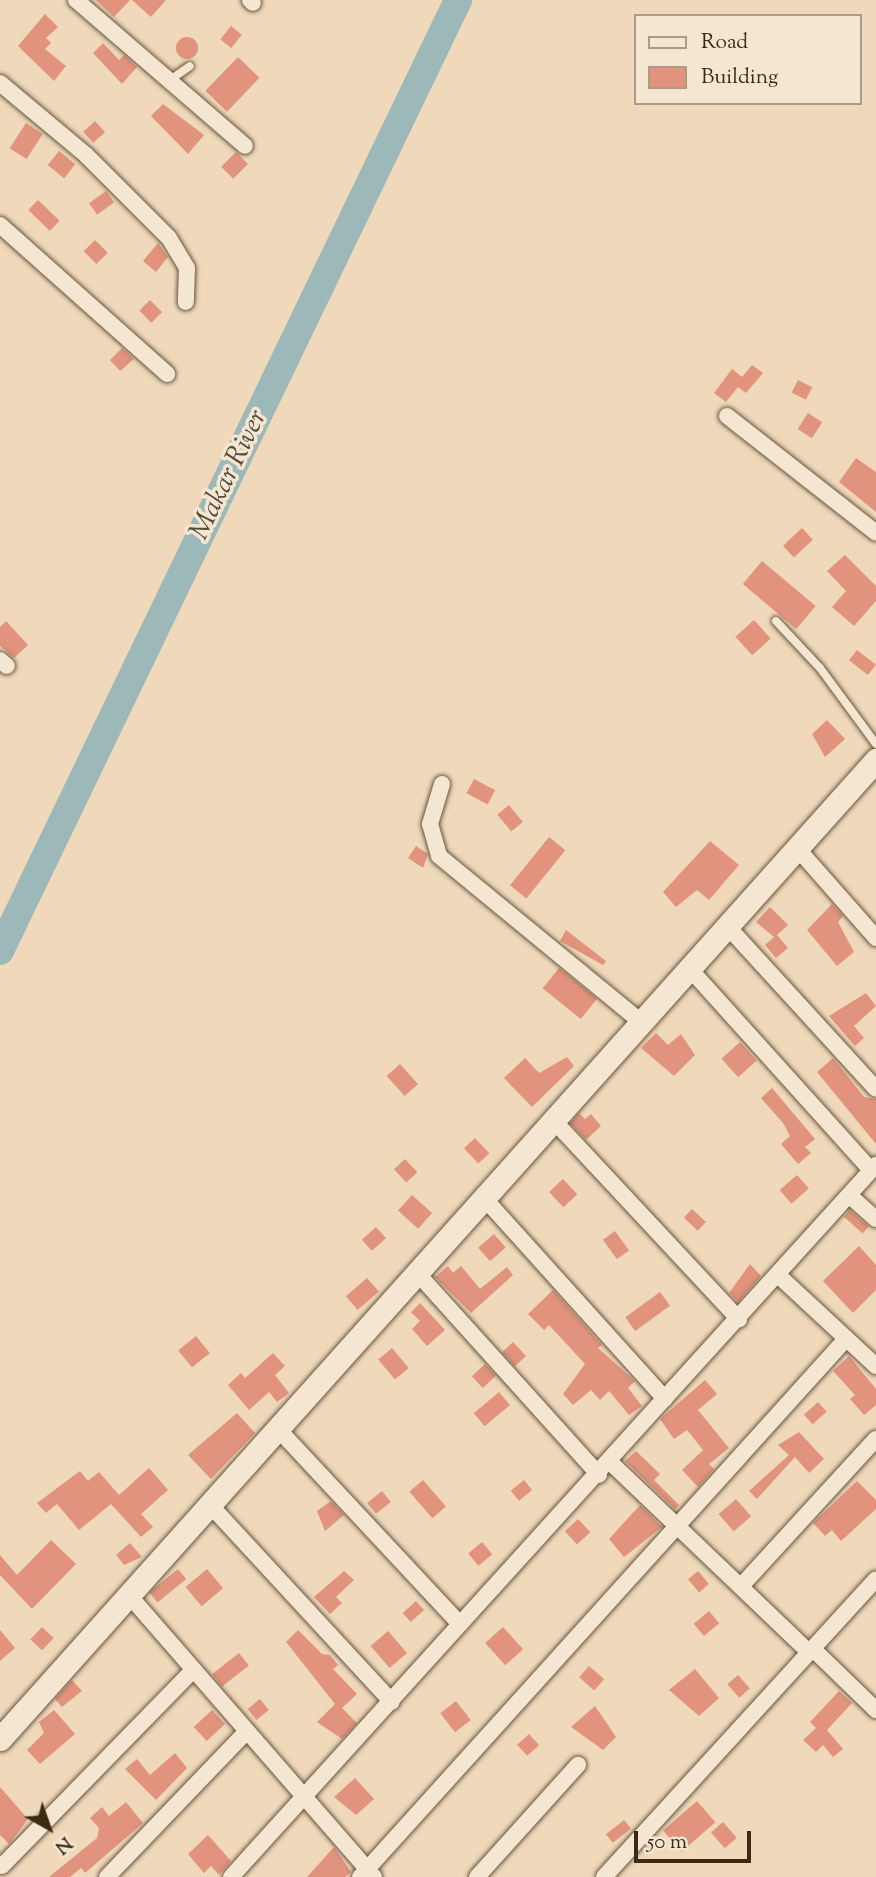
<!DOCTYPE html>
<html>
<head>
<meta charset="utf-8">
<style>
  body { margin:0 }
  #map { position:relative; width:876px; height:1877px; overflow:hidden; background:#efd9ba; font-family:"Sorts Mill Goudy",serif }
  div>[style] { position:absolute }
  .river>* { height:28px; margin:-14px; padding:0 14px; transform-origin:14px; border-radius:14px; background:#9db8b9 }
  .building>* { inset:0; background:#e1937d; transform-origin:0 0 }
  .round { border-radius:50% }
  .roads { filter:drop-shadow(0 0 2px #68553d) drop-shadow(0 0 2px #68553d) }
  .lane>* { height:8px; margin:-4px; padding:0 4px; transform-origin:4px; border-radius:4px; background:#f5e6d2 }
  .street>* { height:16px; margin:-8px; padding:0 8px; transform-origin:8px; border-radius:8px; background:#f5e6d2 }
  .secondary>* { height:23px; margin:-11.5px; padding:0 11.5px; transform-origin:11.5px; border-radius:11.5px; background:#f5e6d2 }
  span { translate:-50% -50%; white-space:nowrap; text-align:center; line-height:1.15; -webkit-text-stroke:7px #f5e6d2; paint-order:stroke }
  .water-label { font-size:28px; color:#544d3c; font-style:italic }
  .legend { position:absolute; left:634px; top:14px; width:228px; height:91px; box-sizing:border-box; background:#f5e6d2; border:2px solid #ab9a86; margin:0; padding:9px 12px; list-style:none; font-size:21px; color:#3b2913 }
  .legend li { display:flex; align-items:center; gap:14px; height:35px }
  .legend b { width:35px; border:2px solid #ab9a86 }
  .north { position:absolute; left:14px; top:1793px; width:70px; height:70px; -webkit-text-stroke:5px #f5e6d2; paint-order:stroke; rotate:140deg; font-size:19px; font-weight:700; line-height:28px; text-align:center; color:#3b2913 }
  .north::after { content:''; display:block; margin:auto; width:24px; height:32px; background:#3b2913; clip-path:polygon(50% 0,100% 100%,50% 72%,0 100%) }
  .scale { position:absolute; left:634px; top:1831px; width:117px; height:32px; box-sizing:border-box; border:4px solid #3b2913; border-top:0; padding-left:9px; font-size:21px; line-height:24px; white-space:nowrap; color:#3b2913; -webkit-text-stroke:5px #f5e6d2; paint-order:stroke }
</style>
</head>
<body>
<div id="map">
  <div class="river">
    <i style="left:0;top:951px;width:1056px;rotate:-64.28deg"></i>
  </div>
  <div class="building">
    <i style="clip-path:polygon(96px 0,130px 0,114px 17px)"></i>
    <i style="clip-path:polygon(132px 0,166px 0,151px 17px)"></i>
    <i style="clip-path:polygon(45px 14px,58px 27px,46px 38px,51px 43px,45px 49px,66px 66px,54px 81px,18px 46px)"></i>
    <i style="left:231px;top:26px;width:14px;height:17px;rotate:39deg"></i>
    <i class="round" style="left:176px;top:37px;width:22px;height:22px"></i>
    <i style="clip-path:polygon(103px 43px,119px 60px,124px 55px,137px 67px,122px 84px,93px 53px)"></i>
    <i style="left:238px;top:57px;width:30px;height:47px;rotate:44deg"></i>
    <i style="clip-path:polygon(163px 104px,204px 135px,188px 154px,151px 116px)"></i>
    <i style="left:95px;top:121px;width:15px;height:16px;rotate:48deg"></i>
    <i style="left:26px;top:123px;width:20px;height:30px;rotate:33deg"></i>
    <i style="left:59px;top:151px;width:21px;height:18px;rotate:39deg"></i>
    <i style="left:236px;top:152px;width:17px;height:21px;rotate:45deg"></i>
    <i style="left:106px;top:191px;width:14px;height:21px;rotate:54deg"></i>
    <i style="left:38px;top:200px;width:30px;height:14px;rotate:44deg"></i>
    <i style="left:95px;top:240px;width:18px;height:16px;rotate:45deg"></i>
    <i style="clip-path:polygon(158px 243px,168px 257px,156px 272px,143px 261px)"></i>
    <i style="left:150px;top:300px;width:17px;height:15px;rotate:45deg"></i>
    <i style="clip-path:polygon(122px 348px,134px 359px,120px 371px,110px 360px)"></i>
    <i style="clip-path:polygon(752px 365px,763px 373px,746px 393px,738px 387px,726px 402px,714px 393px,732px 369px,742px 377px)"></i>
    <i style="left:798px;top:380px;width:16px;height:14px;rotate:27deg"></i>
    <i style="left:808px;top:413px;width:17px;height:19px;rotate:33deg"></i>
    <i style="clip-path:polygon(856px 458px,876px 472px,876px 512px,839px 482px)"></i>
    <i style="left:802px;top:528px;width:16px;height:26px;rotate:47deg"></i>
    <i style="clip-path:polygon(845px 555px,876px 586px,876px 601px,854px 626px,832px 607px,846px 591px,827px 571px)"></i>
    <i style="left:762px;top:561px;width:70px;height:30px;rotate:40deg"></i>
    <i style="left:754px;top:620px;width:25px;height:25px;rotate:48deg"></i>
    <i style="clip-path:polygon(6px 621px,28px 645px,14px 658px,0 646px,0 627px)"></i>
    <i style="left:857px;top:650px;width:24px;height:13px;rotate:38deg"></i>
    <i style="clip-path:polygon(827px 720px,845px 739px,825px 757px,812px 734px)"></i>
    <i style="left:474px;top:779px;width:24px;height:16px;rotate:28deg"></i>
    <i style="left:509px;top:805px;width:22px;height:15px;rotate:51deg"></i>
    <i style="left:549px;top:837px;width:21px;height:62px;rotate:39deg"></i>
    <i style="clip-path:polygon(710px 841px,739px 865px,709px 900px,697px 890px,676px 907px,663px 892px)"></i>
    <i style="clip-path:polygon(416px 846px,428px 854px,423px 868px,408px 858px)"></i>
    <i style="clip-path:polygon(832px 904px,843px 916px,838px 922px,854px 952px,837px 966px,807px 930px)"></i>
    <i style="clip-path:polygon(770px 907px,788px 925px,777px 935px,788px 948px,776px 958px,765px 945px,774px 937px,756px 922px)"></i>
    <i style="clip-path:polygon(566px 930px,606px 961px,603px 965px,560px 941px)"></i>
    <i style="left:559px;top:968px;width:49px;height:26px;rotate:39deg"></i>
    <i style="clip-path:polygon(866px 993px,876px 1006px,854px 1026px,864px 1038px,855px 1046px,829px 1016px)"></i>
    <i style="clip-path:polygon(656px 1033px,668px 1045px,681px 1034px,695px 1055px,674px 1076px,641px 1048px)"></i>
    <i style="left:740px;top:1042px;width:25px;height:25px;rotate:48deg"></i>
    <i style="clip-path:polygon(567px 1057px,574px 1066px,532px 1107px,504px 1078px,525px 1058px,539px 1073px)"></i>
    <i style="clip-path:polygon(833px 1058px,864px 1097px,876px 1099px,876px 1144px,817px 1072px)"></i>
    <i style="left:400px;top:1064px;width:27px;height:18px;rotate:48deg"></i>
    <i style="clip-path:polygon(772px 1088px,815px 1139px,805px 1147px,811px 1153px,798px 1164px,781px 1144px,790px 1136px,783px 1123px,761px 1098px)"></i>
    <i style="clip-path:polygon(579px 1113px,585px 1119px,591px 1114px,601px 1126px,586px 1140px,570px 1123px)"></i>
    <i style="left:475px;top:1138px;width:21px;height:15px;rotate:47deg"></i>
    <i style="left:405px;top:1159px;width:18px;height:15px;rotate:47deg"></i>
    <i style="left:797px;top:1175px;width:18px;height:23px;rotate:49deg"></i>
    <i style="left:563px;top:1179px;width:21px;height:19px;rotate:47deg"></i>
    <i style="left:412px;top:1195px;width:27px;height:21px;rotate:42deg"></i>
    <i style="left:692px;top:1209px;width:19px;height:12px;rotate:43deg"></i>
    <i style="left:850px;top:1210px;width:25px;height:9px;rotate:42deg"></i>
    <i style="left:376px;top:1227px;width:15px;height:19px;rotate:48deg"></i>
    <i style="left:615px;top:1231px;width:24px;height:15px;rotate:54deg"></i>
    <i style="left:494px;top:1234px;width:18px;height:21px;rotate:49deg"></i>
    <i style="clip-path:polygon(859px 1246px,876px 1265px,876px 1290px,853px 1313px,823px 1281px)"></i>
    <i style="clip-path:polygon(750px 1264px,761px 1276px,738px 1302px,729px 1293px)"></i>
    <i style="clip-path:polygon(448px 1266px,453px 1273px,461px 1266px,480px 1289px,507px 1267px,513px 1275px,471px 1313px,435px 1277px)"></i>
    <i style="left:367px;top:1278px;width:18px;height:28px;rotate:49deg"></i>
    <i style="clip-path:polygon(553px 1290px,602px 1345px,598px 1348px,635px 1381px,628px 1388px,642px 1406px,629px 1415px,609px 1391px,600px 1400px,591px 1390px,573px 1405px,563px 1394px,585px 1364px,549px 1325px,544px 1330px,528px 1314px)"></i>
    <i style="left:660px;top:1292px;width:17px;height:43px;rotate:54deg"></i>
    <i style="clip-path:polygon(420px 1303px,445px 1330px,427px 1346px,412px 1329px,420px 1321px,411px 1312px)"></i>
    <i style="left:196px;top:1336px;width:22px;height:23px;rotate:51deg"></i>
    <i style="left:513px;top:1342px;width:19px;height:15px;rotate:47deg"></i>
    <i style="left:392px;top:1348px;width:26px;height:18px;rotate:50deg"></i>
    <i style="clip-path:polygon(273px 1353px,285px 1366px,275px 1375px,289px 1393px,277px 1402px,269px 1392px,249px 1410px,228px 1385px,241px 1373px,245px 1378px)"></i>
    <i style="clip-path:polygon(849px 1356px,876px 1389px,876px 1405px,864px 1415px,850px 1399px,855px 1395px,833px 1371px)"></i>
    <i style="left:485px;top:1364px;width:16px;height:18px;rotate:47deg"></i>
    <i style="clip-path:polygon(705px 1380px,717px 1394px,698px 1410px,729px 1448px,709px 1464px,714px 1469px,698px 1487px,682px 1470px,703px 1450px,687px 1430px,674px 1439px,660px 1419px)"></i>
    <i style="left:499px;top:1392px;width:17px;height:33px;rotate:50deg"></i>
    <i style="left:818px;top:1402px;width:13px;height:19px;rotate:48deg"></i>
    <i style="clip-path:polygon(237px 1413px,255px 1433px,211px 1479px,188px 1455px)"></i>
    <i style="clip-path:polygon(799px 1432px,824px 1459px,809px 1473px,795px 1457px,757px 1499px,749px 1491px,789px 1455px,778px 1445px)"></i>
    <i style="clip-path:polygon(636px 1451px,660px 1474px,654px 1480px,679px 1505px,675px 1509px,625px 1461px)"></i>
    <i style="clip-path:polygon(149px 1468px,168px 1490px,141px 1514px,153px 1527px,141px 1537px,111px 1504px,79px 1530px,57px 1504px,46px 1513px,37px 1503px,80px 1471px,88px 1481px,99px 1472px,119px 1495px)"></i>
    <i style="left:423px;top:1480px;width:35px;height:18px;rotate:49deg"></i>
    <i style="left:524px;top:1480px;width:13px;height:17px;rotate:51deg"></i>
    <i style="clip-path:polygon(857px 1481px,876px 1500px,876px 1509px,841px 1541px,832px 1530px,825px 1536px,813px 1523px)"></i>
    <i style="left:382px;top:1491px;width:14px;height:19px;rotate:51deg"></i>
    <i style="left:736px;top:1499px;width:23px;height:23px;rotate:49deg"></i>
    <i style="clip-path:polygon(331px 1501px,344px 1515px,325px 1531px,317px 1511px)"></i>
    <i style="clip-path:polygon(640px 1505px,662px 1527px,624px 1557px,609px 1539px)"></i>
    <i style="left:578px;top:1519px;width:18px;height:18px;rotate:47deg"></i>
    <i style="clip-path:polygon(51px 1540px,76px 1564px,32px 1609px,0 1575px,0 1555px,17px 1575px)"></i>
    <i style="left:482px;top:1542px;width:16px;height:18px;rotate:50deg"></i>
    <i style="clip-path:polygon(130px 1543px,142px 1557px,124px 1565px,116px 1555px)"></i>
    <i style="left:178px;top:1569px;width:13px;height:37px;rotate:51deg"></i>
    <i style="left:207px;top:1569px;width:25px;height:28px;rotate:50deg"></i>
    <i style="clip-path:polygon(344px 1571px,354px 1580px,336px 1597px,342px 1603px,330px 1614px,314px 1597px)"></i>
    <i style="left:698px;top:1571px;width:17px;height:13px;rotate:50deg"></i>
    <i style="left:416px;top:1601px;width:12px;height:18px;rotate:48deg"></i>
    <i style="left:709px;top:1611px;width:16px;height:20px;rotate:50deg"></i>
    <i style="left:42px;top:1627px;width:16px;height:17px;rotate:43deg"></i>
    <i style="left:503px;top:1627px;width:30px;height:24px;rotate:48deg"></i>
    <i style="clip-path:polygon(0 1630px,15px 1648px,0 1661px)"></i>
    <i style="clip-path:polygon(298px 1630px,322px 1654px,330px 1655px,338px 1665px,333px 1669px,357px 1694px,342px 1708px,357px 1723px,342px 1739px,317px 1722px,335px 1704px,286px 1642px)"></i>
    <i style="left:388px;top:1631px;width:29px;height:23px;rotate:49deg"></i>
    <i style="left:239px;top:1653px;width:16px;height:34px;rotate:52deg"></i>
    <i style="left:589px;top:1666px;width:20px;height:15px;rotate:41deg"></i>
    <i style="clip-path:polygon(695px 1669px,719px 1698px,699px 1716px,669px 1690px)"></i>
    <i style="left:738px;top:1675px;width:18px;height:14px;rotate:49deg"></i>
    <i style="clip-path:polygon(72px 1680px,82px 1691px,62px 1707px,55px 1699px)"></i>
    <i style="clip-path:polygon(839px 1691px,852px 1703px,827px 1730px,843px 1749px,833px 1757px,823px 1745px,816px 1752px,803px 1740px,816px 1728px,810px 1722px)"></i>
    <i style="left:260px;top:1699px;width:14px;height:16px;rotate:51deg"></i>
    <i style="left:456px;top:1701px;width:24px;height:20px;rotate:52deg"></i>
    <i style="clip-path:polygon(595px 1706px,616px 1737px,603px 1750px,571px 1727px)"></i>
    <i style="clip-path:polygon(54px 1710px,75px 1734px,40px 1764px,27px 1750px,44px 1733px,39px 1722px)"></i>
    <i style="left:212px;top:1710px;width:19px;height:25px;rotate:47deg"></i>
    <i style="left:529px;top:1734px;width:15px;height:16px;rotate:48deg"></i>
    <i style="clip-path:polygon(175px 1753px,187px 1768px,156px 1800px,125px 1769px,137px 1759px,150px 1775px)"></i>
    <i style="clip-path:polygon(355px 1778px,374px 1799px,356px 1815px,334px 1797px)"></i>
    <i style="clip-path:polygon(0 1787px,28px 1819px,9px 1844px,0 1835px)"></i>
    <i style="left:697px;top:1801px;width:28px;height:45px;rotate:49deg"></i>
    <i style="clip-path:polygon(126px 1802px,143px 1823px,85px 1873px,81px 1868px,70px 1877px,49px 1877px,97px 1838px,99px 1828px,90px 1818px,102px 1807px,109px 1816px)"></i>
    <i style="left:624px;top:1820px;width:11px;height:23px;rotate:52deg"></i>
    <i style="left:723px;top:1822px;width:21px;height:16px;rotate:49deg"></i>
    <i style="clip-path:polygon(208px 1835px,231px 1861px,219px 1875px,211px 1866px,204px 1873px,188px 1854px)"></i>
    <i style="clip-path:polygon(334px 1847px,351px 1872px,345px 1877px,307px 1877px)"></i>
  </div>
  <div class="roads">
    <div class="lane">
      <i style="left:170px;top:80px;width:24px;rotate:-35deg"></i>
      <i style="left:776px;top:621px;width:64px;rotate:46.9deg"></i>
      <i style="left:820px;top:668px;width:94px;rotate:53.6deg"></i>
    </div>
    <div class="street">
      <i style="left:76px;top:0;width:223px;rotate:40.8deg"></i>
      <i style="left:250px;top:0;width:4px;rotate:45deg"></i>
      <i style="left:0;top:83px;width:112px;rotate:39.9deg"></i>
      <i style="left:86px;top:155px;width:117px;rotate:45deg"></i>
      <i style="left:169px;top:238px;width:35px;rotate:59deg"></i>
      <i style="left:187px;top:268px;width:34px;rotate:92deg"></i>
      <i style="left:0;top:225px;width:224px;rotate:41.7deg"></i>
      <i style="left:727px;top:416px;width:189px;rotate:38.1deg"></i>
      <i style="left:0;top:660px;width:9px;rotate:41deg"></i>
      <i style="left:442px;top:784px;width:42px;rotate:106.7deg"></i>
      <i style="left:430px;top:824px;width:33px;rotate:74deg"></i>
      <i style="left:439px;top:856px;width:261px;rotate:39.4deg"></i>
      <i style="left:797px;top:848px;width:120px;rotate:48.7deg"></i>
      <i style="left:728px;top:927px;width:219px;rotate:47.6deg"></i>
      <i style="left:689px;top:968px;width:272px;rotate:48deg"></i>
      <i style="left:555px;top:1122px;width:270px;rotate:47deg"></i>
      <i style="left:849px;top:1195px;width:36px;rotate:42deg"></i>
      <i style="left:485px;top:1199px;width:269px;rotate:48deg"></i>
      <i style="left:419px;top:1275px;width:269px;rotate:48deg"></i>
      <i style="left:778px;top:1275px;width:134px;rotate:42.9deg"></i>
      <i style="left:278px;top:1429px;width:267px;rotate:47deg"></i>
      <i style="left:610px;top:1462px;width:275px;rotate:43.7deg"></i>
      <i style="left:212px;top:1507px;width:265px;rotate:47.3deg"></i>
      <i style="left:742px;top:1585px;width:198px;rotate:-47.5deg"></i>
      <i style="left:128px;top:1594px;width:375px;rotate:49deg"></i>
      <i style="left:813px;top:1649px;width:88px;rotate:44.1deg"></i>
      <i style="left:2px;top:1866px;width:274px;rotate:-45.7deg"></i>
      <i style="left:107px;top:1877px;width:202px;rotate:-46.2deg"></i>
      <i style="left:231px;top:1877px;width:961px;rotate:-47.83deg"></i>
      <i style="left:360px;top:1877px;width:725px;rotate:-47.91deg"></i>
      <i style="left:477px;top:1877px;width:151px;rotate:-48deg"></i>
      <i style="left:604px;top:1877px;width:403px;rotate:-47.6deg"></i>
    </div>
    <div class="secondary">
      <i style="left:0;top:1739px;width:1314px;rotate:-48.18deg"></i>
    </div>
  </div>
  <div class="water-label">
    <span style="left:229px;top:475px;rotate:-64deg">Makar River</span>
  </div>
  <ul class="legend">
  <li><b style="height:9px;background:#f5e6d2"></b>Road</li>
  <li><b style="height:19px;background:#e1937d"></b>Building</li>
  </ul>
  <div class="north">N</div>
  <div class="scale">50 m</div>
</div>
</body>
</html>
